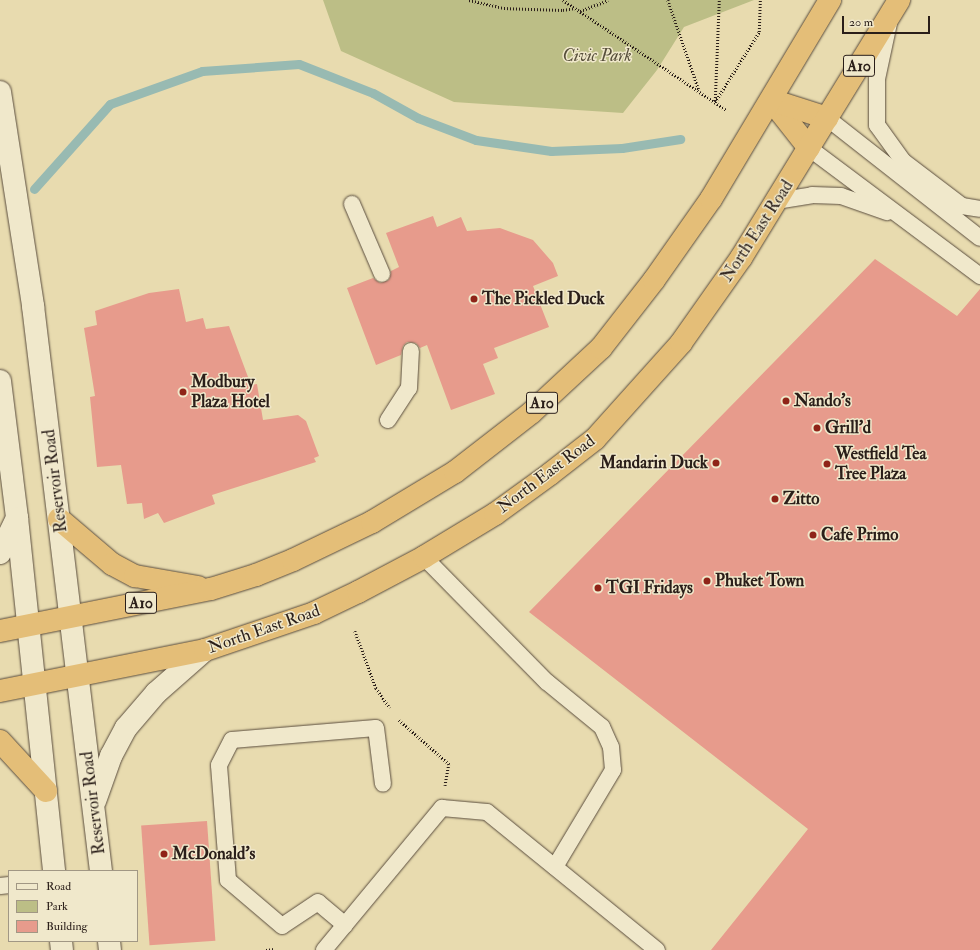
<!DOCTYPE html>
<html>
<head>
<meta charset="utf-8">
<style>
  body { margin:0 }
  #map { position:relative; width:980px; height:950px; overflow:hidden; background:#e8dbaf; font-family:"IM FELL Double Pica",serif }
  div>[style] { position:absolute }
  .green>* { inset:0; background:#bcbe86 }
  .stream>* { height:9px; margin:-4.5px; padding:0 4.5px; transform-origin:4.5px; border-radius:4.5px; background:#98bab2 }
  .building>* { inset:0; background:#e79b8c; transform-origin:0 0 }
  .path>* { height:2.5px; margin-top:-1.25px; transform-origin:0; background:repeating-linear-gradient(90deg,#2a1e19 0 1px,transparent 0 3px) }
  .roads { filter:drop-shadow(0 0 1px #5a4d3e) drop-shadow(0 0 1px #5a4d3e) }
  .lane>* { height:16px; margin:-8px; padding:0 8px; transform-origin:8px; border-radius:8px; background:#f0e8cb }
  .secondary>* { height:22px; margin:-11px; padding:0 11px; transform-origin:11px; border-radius:11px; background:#f0e8cb }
  .highway>* { height:22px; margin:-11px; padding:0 11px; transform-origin:11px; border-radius:11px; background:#e4be78 }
  .dots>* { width:11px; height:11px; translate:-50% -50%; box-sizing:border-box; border:2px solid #f0e8cb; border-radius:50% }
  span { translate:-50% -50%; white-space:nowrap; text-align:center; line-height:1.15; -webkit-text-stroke:3px #f0e8cb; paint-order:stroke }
  .shield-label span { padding:1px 3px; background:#f0e8cb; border:1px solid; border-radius:3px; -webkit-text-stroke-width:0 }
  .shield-label { font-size:16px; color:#2a1e19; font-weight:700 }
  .park-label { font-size:17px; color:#564e3a; font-style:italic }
  .street-label { font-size:17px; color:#2a1e19 }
  .poi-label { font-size:17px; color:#2a1e19; font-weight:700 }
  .left { translate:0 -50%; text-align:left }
  .right { translate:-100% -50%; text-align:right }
  .legend { position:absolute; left:8px; top:870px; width:130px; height:72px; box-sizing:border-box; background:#f0e8cb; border:1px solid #a19784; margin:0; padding:5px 7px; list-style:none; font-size:12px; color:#2a1e19 }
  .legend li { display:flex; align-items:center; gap:8px; height:20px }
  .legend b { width:20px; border:1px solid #a19784 }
  .scale { position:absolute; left:842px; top:16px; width:88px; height:18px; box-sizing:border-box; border:2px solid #2a1e19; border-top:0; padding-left:5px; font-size:12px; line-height:14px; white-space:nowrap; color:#2a1e19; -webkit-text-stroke:3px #f0e8cb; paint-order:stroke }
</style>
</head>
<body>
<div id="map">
  <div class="green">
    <i style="clip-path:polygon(323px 0,754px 0,684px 27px,657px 70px,623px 113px,454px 102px,341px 51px)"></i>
  </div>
  <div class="stream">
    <i style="left:34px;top:189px;width:114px;rotate:-48.2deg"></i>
    <i style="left:110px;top:104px;width:98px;rotate:-19.7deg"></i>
    <i style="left:202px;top:71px;width:97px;rotate:-4.1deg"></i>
    <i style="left:299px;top:64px;width:79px;rotate:21.4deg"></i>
    <i style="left:373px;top:93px;width:51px;rotate:29.1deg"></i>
    <i style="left:418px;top:118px;width:62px;rotate:20.8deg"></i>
    <i style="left:476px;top:140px;width:76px;rotate:8.3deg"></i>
    <i style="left:551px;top:151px;width:71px;rotate:-2.4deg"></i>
    <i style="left:622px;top:148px;width:59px;rotate:-8.8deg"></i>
  </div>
  <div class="building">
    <i style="clip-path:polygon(433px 216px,437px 227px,461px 217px,467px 231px,500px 228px,533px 240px,553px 263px,558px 276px,533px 286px,549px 327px,494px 348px,498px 358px,483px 364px,495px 394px,451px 410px,427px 345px,420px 348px,416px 343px,407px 342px,403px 346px,401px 355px,376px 365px,347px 288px,373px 278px,380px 283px,389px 280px,391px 271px,399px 267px,386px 233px)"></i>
    <i style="clip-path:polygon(875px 259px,957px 316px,980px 289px,980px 950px,711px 950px,808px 829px,529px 612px)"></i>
    <i style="clip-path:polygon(179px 289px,186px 322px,203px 318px,206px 329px,229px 326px,251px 385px,257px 384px,263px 420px,298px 415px,306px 421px,319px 456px,314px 458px,316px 462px,212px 495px,215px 504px,164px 523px,158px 513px,144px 519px,142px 503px,127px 504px,121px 465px,97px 467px,90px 397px,95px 396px,84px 328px,97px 325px,95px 311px,149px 293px)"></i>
    <i style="left:207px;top:821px;width:120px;height:66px;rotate:86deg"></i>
  </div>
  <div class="path">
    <i style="left:469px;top:0;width:36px;rotate:13deg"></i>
    <i style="left:504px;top:8px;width:59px;rotate:1.9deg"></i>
    <i style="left:563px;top:10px;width:12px;rotate:-9deg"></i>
    <i style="left:563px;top:0;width:197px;rotate:34deg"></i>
    <i style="left:668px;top:0;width:95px;rotate:71deg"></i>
    <i style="left:580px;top:11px;width:30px;rotate:-21deg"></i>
    <i style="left:715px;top:101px;width:101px;rotate:-87.7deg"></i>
    <i style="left:715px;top:102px;width:83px;rotate:-57.8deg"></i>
    <i style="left:759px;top:32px;width:32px;rotate:-88deg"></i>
    <i style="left:355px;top:631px;width:61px;rotate:69.8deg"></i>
    <i style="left:376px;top:688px;width:24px;rotate:55deg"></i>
    <i style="left:399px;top:720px;width:67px;rotate:41.3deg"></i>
    <i style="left:449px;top:764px;width:22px;rotate:100deg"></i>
    <i style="left:266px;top:950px;width:8px;rotate:-7deg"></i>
  </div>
  <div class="roads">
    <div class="lane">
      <i style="left:889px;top:23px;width:57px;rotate:102.1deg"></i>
      <i style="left:877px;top:79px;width:46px;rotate:90deg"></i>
      <i style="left:877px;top:125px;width:44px;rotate:54.2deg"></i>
      <i style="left:903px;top:161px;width:74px;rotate:37.3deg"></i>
      <i style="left:962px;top:206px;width:18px;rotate:9deg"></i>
      <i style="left:827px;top:118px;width:194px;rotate:38.1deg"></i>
      <i style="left:809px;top:148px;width:214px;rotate:36.8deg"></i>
      <i style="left:776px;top:201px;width:36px;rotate:-9deg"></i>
      <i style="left:812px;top:195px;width:29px;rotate:2deg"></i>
      <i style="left:841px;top:196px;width:49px;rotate:19.2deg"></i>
      <i style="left:352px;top:204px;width:76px;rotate:66.8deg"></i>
      <i style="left:388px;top:420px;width:38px;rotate:-57deg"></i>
      <i style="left:409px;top:388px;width:37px;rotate:-87deg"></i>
      <i style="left:424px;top:557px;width:175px;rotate:45.5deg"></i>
      <i style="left:547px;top:682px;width:71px;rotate:39.3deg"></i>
      <i style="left:602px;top:727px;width:22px;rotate:66deg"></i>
      <i style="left:611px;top:747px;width:23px;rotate:85deg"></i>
      <i style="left:613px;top:770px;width:113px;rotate:120.9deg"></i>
      <i style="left:0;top:886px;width:9px;rotate:-6deg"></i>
      <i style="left:345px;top:925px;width:35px;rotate:-140deg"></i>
      <i style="left:318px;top:902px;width:43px;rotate:146.3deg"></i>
      <i style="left:282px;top:926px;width:71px;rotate:-139.6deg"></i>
      <i style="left:228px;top:880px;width:115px;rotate:-94.5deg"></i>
      <i style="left:219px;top:765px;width:28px;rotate:-63deg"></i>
      <i style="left:232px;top:740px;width:144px;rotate:-4.8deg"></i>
      <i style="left:376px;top:728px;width:56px;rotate:82.9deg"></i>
      <i style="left:324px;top:950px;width:185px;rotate:-50.3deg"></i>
      <i style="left:442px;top:808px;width:45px;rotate:5.1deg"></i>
      <i style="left:487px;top:812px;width:219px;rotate:39.1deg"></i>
    </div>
    <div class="secondary">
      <i style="left:0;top:92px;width:217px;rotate:81.2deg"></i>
      <i style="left:33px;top:306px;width:569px;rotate:83.14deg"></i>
      <i style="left:0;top:381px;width:138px;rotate:82.9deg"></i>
      <i style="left:17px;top:518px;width:355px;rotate:84deg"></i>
      <i style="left:0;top:553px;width:39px;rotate:-64deg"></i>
      <i style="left:95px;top:801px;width:48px;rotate:-70.4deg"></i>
      <i style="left:111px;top:756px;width:32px;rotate:-62deg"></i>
      <i style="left:126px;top:728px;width:46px;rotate:-49.4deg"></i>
      <i style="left:156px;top:693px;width:65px;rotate:-41.3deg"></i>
      <i style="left:61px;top:941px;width:9px;rotate:84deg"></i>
      <i style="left:109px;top:941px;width:9px;rotate:84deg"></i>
    </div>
    <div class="highway">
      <i style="left:771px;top:100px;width:61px;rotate:51.6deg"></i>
      <i style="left:771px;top:100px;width:59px;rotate:17.8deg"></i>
      <i style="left:59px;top:519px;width:70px;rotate:40.3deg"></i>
      <i style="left:112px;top:564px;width:26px;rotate:28deg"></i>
      <i style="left:135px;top:576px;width:64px;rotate:9.9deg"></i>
      <i style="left:0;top:631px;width:215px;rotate:-11.3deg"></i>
      <i style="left:211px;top:589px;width:47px;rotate:-17.3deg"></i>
      <i style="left:256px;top:575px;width:40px;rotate:-22deg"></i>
      <i style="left:293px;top:560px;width:88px;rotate:-25.7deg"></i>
      <i style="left:372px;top:522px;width:97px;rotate:-31.1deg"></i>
      <i style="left:455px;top:472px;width:96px;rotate:-37.8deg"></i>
      <i style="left:531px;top:413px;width:96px;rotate:-42.9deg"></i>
      <i style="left:601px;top:348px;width:86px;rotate:-52.1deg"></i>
      <i style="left:654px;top:280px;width:99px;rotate:-54.9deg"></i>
      <i style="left:711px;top:199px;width:232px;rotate:-59.1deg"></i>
      <i style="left:0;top:691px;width:209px;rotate:-11.3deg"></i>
      <i style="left:205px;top:650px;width:115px;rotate:-18.7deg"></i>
      <i style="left:314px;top:613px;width:49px;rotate:-25.5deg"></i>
      <i style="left:358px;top:592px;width:75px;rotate:-27.9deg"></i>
      <i style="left:424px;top:557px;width:83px;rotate:-31.2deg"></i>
      <i style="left:495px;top:514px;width:68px;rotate:-36deg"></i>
      <i style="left:550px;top:474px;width:57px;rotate:-37.9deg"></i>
      <i style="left:595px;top:439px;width:129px;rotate:-48.1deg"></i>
      <i style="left:681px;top:343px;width:104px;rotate:-54.8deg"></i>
      <i style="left:741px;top:258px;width:303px;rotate:-58.5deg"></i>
      <i style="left:0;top:741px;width:68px;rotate:47.4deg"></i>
    </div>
  </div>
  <div class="dots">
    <i style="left:474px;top:299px;background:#8f2418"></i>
    <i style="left:183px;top:392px;background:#8f2418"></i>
    <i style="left:786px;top:401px;background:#8f2418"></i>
    <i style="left:817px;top:428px;background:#8f2418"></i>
    <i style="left:716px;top:463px;background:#8f2418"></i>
    <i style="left:827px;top:464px;background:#8f2418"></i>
    <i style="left:775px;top:499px;background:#8f2418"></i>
    <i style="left:813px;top:535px;background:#8f2418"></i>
    <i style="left:707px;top:581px;background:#8f2418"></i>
    <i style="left:598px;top:588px;background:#8f2418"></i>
    <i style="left:164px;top:854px;background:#8f2418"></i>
  </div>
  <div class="shield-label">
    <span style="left:859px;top:66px">A10</span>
    <span style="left:542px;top:403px">A10</span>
    <span style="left:141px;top:603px">A10</span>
  </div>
  <div class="park-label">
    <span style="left:597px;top:56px">Civic Park</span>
  </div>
  <div class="street-label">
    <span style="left:757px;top:231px;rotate:-57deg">North East Road</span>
    <span style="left:546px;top:474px;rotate:-37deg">North East Road</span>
    <span style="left:55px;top:481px;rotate:-97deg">Reservoir Road</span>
    <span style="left:264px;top:629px;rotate:-19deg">North East Road</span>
    <span style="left:93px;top:803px;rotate:-97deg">Reservoir Road</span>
  </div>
  <div class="poi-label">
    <span class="left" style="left:482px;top:299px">The Pickled Duck</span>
    <span class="left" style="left:191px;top:392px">Modbury<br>Plaza Hotel</span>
    <span class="left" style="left:794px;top:401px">Nando's</span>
    <span class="left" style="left:825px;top:428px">Grill'd</span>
    <span class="left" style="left:835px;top:464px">Westfield Tea<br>Tree Plaza</span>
    <span class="right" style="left:708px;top:463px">Mandarin Duck</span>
    <span class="left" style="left:783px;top:499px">Zitto</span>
    <span class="left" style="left:821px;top:535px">Cafe Primo</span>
    <span class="left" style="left:715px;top:581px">Phuket Town</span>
    <span class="left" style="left:606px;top:588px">TGI Fridays</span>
    <span class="left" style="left:172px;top:854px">McDonald's</span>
  </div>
  <ul class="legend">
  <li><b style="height:5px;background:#f0e8cb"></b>Road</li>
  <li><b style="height:11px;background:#bcbe86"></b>Park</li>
  <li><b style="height:11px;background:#e79b8c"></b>Building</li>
  </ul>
  <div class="scale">20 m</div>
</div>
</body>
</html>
